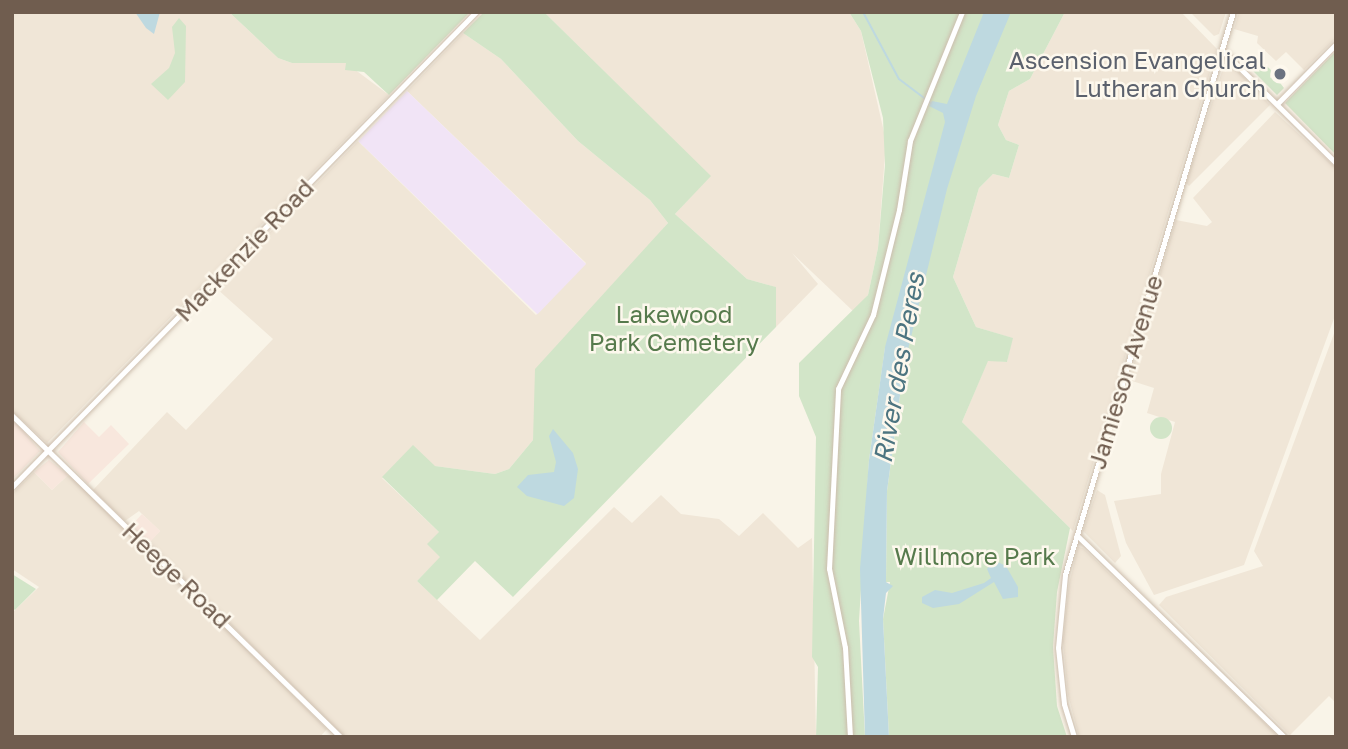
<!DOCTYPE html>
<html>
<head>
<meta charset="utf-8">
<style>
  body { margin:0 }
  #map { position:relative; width:1348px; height:749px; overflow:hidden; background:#f9f4e8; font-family:"Golos Text",sans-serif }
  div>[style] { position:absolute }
  .residential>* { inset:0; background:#f0e6d7 }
  .commercial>* { inset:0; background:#f8e7dd; transform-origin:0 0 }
  .education>* { inset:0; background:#f1e4f6; transform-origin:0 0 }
  .green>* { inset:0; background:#d2e5c8 }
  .round { border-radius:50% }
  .water>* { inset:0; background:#bed9e0 }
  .stream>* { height:2px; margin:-1px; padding:0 1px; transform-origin:1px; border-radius:1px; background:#bed9e0 }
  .roads { filter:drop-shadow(0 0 2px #ccbdad) drop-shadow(0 0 2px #ccbdad) }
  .secondary>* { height:4.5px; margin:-2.25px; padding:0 2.25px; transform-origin:2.25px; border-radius:2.25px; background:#fff }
  .dots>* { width:19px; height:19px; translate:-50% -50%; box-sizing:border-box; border:4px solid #fdf8ed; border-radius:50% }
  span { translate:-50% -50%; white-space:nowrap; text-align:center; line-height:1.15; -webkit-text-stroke:5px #fdf8ed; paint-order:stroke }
  .worship-label { font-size:24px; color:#5b616d }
  .right { translate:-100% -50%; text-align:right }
  .street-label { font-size:24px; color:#705d4f }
  .park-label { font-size:24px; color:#567a4c }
  .water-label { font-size:26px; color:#4c7480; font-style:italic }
  .frame { position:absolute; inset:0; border:14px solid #705d4f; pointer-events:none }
</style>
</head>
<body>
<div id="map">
  <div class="residential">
    <i style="clip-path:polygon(12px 12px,229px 12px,278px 58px,292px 63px,346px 63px,389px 95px,47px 443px,12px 411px)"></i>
    <i style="clip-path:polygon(544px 12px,849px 12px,861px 31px,886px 141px,878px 248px,868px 295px,854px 312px,792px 253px,818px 284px,776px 327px,775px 287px,747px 279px,675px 214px,710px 176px)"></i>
    <i style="clip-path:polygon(1065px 12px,1181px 12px,1217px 49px,1073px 531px,962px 422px,988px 360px,1007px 362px,1012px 338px,976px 327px,953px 277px,979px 188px,993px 174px,1009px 178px,1019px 145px,1006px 140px,998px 125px,1009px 91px,1030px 79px)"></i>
    <i style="clip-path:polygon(1190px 12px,1226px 12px,1219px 34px,1214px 36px)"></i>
    <i style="clip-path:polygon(1239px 12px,1336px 12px,1336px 38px,1304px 70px,1286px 52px,1276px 61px,1257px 43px,1258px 36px,1234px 29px)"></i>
    <i style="clip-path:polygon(463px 33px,501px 59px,578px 141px,650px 200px,668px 223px,614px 287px,535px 424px,533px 440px,509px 469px,495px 474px,435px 466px,382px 478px,439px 532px,441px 557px,417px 581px,480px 640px,614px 507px,632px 523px,661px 495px,681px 514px,719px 519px,739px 536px,763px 513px,798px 548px,812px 538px,816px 737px,345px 737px,148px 543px,160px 531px,142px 514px,139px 511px,125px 521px,93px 490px,167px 412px,186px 430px,273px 339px,216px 288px,358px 141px,536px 315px,586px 263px,407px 91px)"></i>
    <i style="clip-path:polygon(1226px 59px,1270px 105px,1189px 186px,1186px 183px)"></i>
    <i style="clip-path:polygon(1275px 112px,1336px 168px,1336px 313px,1244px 565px,1154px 595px,1126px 543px,1114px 501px,1161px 494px,1161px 474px,1175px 422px,1147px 413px,1154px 388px,1129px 380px,1176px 220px,1207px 226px,1212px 222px,1193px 198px)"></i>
    <i style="clip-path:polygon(1336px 328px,1336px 703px,1329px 696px,1290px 735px,1159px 605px,1166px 597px,1263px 566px,1254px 551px)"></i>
    <i style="clip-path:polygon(34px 472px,52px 490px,68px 475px,73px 478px,327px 729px,320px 737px,12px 737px,12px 613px,39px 587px,12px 569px,12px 494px)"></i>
    <i style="clip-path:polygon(1097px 490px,1105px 495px,1121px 556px,1115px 563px,1083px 531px)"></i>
    <i style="clip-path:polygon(1078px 547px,1083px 548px,1279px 737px,1079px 737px,1068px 695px,1063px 641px,1069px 584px)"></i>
  </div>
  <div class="commercial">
    <i style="clip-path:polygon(16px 422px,40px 451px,12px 480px,12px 425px)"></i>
    <i style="clip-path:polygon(84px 422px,99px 437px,111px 425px,129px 444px,88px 484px,58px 452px)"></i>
    <i style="clip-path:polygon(49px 460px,68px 475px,52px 490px,34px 472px)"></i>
    <i style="left:142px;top:514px;width:25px;height:16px;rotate:43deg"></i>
  </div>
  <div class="education">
    <i style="left:407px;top:91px;width:249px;height:70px;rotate:44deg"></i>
  </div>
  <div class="green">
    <i style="clip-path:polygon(229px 12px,470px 12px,389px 95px,364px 72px,345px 70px,346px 63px,292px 63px,278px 58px)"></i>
    <i style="clip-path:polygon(484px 12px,544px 12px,711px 176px,675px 214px,747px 279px,776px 287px,776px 327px,513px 597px,475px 561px,437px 600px,417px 581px,440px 557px,427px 544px,439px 532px,382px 477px,413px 445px,435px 466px,495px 474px,509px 469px,533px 440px,535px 369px,668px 223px,650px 200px,578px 141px,501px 59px,463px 33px)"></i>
    <i style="clip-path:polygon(849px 12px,1065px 12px,1030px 79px,1009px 91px,998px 125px,1006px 140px,1019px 145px,1009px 178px,993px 174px,979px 188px,953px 277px,976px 327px,1013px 338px,1007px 362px,988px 361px,962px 422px,1070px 528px,1057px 592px,1053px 647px,1057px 706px,1067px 737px,889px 737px,883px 619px,890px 582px,886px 582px,887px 491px,904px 366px,885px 348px,869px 460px,859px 621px,865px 737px,816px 737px,818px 667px,812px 657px,816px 437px,799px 396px,799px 363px,868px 295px,878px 248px,885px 165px,883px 118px,861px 31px)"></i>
    <i style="clip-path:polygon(179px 18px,186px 26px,185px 82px,168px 100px,151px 84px,169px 68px,175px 53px,172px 27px)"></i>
    <i style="clip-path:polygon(1336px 51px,1336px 155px,1285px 103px)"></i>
    <i style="clip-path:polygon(1257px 57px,1271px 70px,1270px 78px,1274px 75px,1284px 88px,1277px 95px,1248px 66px)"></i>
    <i class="round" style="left:1150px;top:417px;width:22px;height:22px"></i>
    <i style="clip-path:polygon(12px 574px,36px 589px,15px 610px,12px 608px)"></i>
  </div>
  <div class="water">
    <i style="clip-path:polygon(135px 12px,160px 12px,154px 34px,146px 28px)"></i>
    <i style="clip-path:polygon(984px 12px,1011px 12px,976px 96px,947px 189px,904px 366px,887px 491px,886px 582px,893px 586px,886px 593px,883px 619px,889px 737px,865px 737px,860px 569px,869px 460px,885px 347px,945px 122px,943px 113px,929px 106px,932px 101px,947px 104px)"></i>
    <i style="clip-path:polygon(553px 429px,573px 453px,578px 469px,574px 498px,564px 506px,527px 496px,517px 487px,528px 475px,554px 472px,556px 462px,549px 436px)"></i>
    <i style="clip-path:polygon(994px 560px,1006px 566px,1018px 587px,1018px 597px,1003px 599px,994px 582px,959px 604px,933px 608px,922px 603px,922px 597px,935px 590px,952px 593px,984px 583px,991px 578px,987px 569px)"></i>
  </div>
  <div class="stream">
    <i style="left:863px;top:12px;width:76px;rotate:61.8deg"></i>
    <i style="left:899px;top:79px;width:41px;rotate:37.1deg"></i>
  </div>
  <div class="roads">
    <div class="secondary">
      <i style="left:1222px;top:50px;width:161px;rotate:44.7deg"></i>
      <i style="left:1277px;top:104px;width:84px;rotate:-45.5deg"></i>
      <i style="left:12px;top:415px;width:460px;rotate:44.4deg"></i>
      <i style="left:12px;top:487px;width:664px;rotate:-45.67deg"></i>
      <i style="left:1077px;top:535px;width:290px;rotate:44.2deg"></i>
      <i style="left:850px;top:737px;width:89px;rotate:-93.2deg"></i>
      <i style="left:845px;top:648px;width:81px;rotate:-101.4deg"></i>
      <i style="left:829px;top:569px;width:180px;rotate:-87.1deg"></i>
      <i style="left:838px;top:389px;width:82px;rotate:-64.7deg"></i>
      <i style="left:873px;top:315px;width:108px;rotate:-76.1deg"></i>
      <i style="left:899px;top:210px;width:70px;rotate:-80.9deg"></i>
      <i style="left:910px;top:141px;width:139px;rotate:-68deg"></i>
      <i style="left:1074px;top:737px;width:34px;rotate:-107deg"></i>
      <i style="left:1064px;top:704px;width:56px;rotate:-96.1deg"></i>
      <i style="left:1058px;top:648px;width:73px;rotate:-84.5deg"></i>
      <i style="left:1065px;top:575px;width:588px;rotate:-73.38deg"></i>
    </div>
  </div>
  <div class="dots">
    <i style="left:1280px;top:74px;background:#6b7280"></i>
  </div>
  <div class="worship-label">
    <span class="right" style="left:1266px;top:74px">Ascension Evangelical<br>Lutheran Church</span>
  </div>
  <div class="street-label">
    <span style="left:244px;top:250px;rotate:-46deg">Mackenzie Road</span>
    <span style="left:1125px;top:372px;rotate:-73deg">Jamieson Avenue</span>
    <span style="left:177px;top:575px;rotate:44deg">Heege Road</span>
  </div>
  <div class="park-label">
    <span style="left:674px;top:328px">Lakewood<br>Park Cemetery</span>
    <span style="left:975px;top:556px">Willmore Park</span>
  </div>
  <div class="water-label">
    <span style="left:899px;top:368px;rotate:-80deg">River des Peres</span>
  </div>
  <div class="frame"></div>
</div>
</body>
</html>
